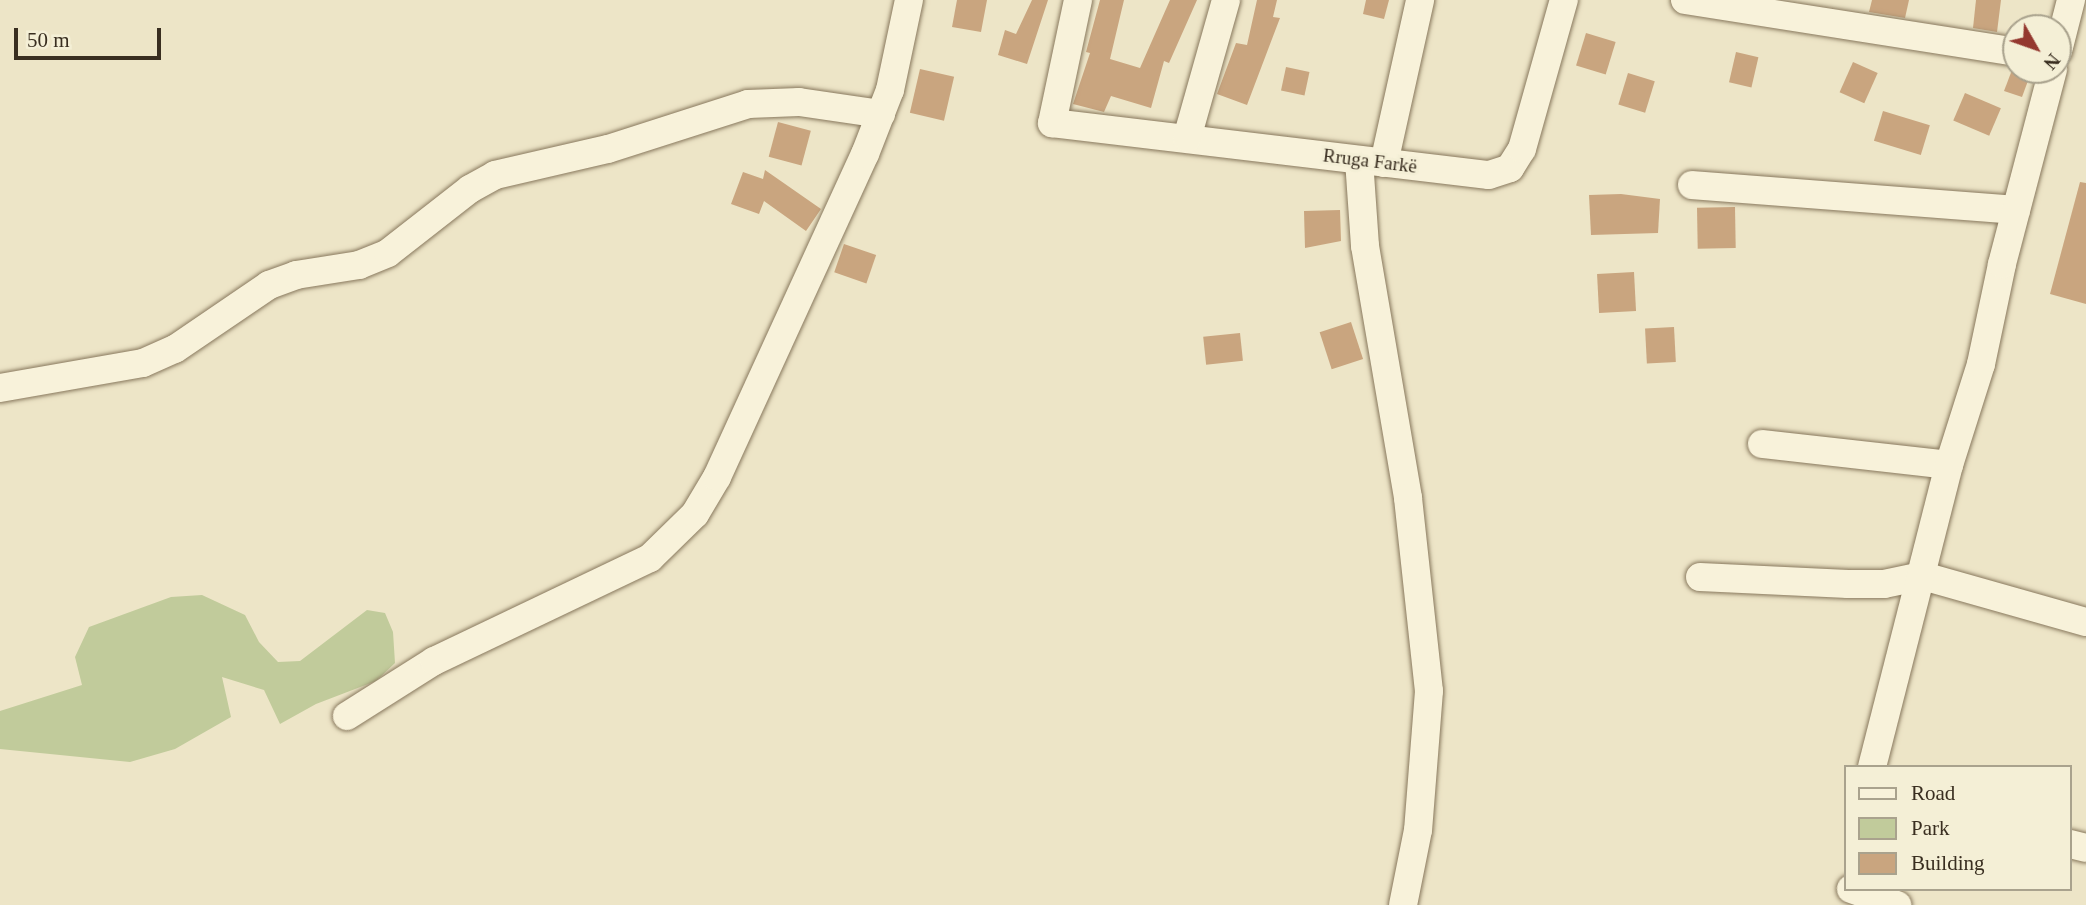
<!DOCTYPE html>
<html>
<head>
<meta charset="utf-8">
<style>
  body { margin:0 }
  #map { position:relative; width:2086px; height:905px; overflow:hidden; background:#ede5c7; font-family:Georgia,serif }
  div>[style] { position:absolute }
  .green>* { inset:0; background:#c1cb9b }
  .building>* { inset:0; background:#c9a57f; transform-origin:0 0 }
  .roads { filter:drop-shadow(0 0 2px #88785d) drop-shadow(0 0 2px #88785d) }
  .minor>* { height:28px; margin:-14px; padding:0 14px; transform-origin:14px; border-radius:14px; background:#f8f2da }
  span { translate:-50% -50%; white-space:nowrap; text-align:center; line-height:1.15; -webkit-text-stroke:6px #f4efd6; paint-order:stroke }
  .street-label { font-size:19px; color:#392e20 }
  .legend { position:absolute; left:1844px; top:765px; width:228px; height:126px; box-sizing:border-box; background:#f4efd6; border:2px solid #a9a28d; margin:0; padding:9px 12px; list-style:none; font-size:21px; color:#392e20 }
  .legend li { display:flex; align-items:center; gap:14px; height:35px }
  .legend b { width:35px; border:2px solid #a9a28d }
  .north { position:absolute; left:2002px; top:14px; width:70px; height:70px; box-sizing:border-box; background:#f4efd6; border:2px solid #a9a28d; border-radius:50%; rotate:130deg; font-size:19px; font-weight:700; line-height:28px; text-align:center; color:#392e20 }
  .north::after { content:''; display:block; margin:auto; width:24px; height:32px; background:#94382f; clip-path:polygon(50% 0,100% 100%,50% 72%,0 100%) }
  .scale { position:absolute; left:14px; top:28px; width:147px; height:32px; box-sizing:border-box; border:4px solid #392e20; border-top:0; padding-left:9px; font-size:21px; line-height:24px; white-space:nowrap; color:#392e20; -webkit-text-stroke:5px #f4efd6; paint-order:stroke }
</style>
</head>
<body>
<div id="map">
  <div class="green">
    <i style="clip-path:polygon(202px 595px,245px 615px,259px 642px,278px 662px,300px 661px,367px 610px,385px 613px,393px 632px,395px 663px,376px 681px,316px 704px,280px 724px,264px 690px,222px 677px,231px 717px,175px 749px,130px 762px,0 749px,0 711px,82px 685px,75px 657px,89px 627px,171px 597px)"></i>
  </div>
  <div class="building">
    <i style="clip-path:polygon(957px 0,987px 0,981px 32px,952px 27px)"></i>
    <i style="clip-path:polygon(1032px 0,1048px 0,1027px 64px,998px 55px,1005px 30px,1016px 34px)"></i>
    <i style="clip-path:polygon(1100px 0,1124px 0,1110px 59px,1140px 68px,1170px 0,1197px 0,1169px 63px,1164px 61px,1151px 108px,1111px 96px,1104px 112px,1073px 104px,1090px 53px,1086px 52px)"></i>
    <i style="clip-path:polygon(1257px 0,1277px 0,1273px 17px,1280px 18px,1247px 105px,1217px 94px,1236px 43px,1247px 45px)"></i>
    <i style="clip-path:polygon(1366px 0,1389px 0,1384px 19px,1363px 14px)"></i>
    <i style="clip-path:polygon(1872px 0,1909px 0,1905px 18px,1869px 12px)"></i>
    <i style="clip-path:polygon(1976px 0,2001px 0,1997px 32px,1973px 28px)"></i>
    <i style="left:1586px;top:33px;width:31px;height:34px;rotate:17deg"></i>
    <i style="left:1736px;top:52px;width:23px;height:31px;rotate:13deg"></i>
    <i style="left:1853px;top:62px;width:27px;height:33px;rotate:24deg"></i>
    <i style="left:1286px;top:67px;width:24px;height:24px;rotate:12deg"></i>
    <i style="left:920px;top:69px;width:35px;height:45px;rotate:13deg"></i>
    <i style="clip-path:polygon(2012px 70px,2032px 70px,2022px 97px,2004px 91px)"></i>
    <i style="left:1628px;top:73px;width:28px;height:33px;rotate:17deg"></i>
    <i style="left:1965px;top:93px;width:39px;height:30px;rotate:23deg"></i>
    <i style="left:1883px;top:111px;width:49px;height:31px;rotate:17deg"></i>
    <i style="left:778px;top:122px;width:34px;height:36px;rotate:15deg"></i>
    <i style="clip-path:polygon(765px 170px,821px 209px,806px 231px,764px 201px,759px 214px,731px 204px,743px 172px,763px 179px)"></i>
    <i style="clip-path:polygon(2080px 182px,2086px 183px,2086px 304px,2050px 294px)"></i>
    <i style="clip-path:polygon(1621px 194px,1660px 199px,1658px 233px,1591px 235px,1589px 195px)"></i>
    <i style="left:1735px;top:207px;width:41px;height:38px;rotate:89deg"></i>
    <i style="clip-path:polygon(1340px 210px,1341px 241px,1305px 248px,1304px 211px)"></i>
    <i style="left:844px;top:244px;width:34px;height:30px;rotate:19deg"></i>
    <i style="left:1634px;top:272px;width:39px;height:37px;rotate:87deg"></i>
    <i style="left:1351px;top:322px;width:39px;height:33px;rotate:72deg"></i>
    <i style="left:1674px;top:327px;width:35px;height:29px;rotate:87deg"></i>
    <i style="left:1240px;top:333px;width:28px;height:37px;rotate:84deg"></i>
  </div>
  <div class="roads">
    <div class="minor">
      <i style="left:1078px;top:0;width:126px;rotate:101.9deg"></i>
      <i style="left:1052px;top:123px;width:440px;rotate:6.8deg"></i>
      <i style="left:1489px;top:175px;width:22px;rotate:-18deg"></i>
      <i style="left:1510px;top:168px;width:22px;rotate:-58deg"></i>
      <i style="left:1522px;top:149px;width:155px;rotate:-74.3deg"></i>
      <i style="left:1685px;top:0;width:335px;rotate:8.9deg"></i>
      <i style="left:2058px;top:51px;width:53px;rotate:-75.7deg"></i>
      <i style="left:1187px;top:138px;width:143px;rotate:-74.2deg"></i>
      <i style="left:1359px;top:160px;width:86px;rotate:86deg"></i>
      <i style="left:1365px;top:246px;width:256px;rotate:80.3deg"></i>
      <i style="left:1408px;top:498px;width:194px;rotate:83.8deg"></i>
      <i style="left:1429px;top:691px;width:139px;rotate:94.5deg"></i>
      <i style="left:1418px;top:830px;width:76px;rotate:101.3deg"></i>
      <i style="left:1384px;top:163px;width:167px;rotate:-77.5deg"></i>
      <i style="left:1692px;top:185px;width:325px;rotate:4.4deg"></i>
      <i style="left:0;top:388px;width:145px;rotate:-9.9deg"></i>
      <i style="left:143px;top:363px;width:35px;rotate:-24deg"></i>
      <i style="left:175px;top:349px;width:114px;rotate:-34.2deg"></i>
      <i style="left:269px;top:285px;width:29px;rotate:-20deg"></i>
      <i style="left:296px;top:275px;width:64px;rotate:-9deg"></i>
      <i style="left:359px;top:265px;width:31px;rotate:-22deg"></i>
      <i style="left:388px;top:253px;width:104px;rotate:-38deg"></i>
      <i style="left:470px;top:189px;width:29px;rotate:-29deg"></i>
      <i style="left:495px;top:175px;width:116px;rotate:-13deg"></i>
      <i style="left:608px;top:149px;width:147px;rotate:-17.8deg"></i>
      <i style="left:748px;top:104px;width:51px;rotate:-2.2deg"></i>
      <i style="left:799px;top:102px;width:83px;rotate:8.3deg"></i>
      <i style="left:1762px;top:444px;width:188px;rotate:6.4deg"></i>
      <i style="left:1700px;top:577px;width:148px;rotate:2.7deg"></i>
      <i style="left:1848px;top:584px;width:36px"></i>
      <i style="left:1884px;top:584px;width:40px;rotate:-12deg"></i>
      <i style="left:1923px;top:576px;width:169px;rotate:15.8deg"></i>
      <i style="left:347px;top:716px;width:103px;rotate:-32.3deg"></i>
      <i style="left:434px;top:661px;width:239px;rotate:-25.5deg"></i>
      <i style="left:650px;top:558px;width:63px;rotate:-44.4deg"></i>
      <i style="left:695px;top:514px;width:43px;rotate:-59.3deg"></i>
      <i style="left:717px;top:477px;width:355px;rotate:-65.4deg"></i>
      <i style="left:865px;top:154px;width:69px;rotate:-68.7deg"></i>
      <i style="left:890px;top:90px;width:92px;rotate:-78.1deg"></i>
      <i style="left:1872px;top:767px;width:312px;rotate:-75.7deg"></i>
      <i style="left:1949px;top:465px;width:106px;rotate:-72.4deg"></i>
      <i style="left:1981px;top:364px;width:102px;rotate:-78.1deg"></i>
      <i style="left:2002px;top:264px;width:201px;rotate:-75.3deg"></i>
      <i style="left:2070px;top:844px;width:16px;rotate:14deg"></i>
      <i style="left:1851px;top:889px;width:49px;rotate:19.2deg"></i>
    </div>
  </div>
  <div class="street-label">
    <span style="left:1370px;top:161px;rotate:7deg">Rruga Farkë</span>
  </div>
  <ul class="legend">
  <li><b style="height:9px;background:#f8f2da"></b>Road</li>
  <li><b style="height:19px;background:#c1cb9b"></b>Park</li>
  <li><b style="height:19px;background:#c9a57f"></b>Building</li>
  </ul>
  <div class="north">N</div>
  <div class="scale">50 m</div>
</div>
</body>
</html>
